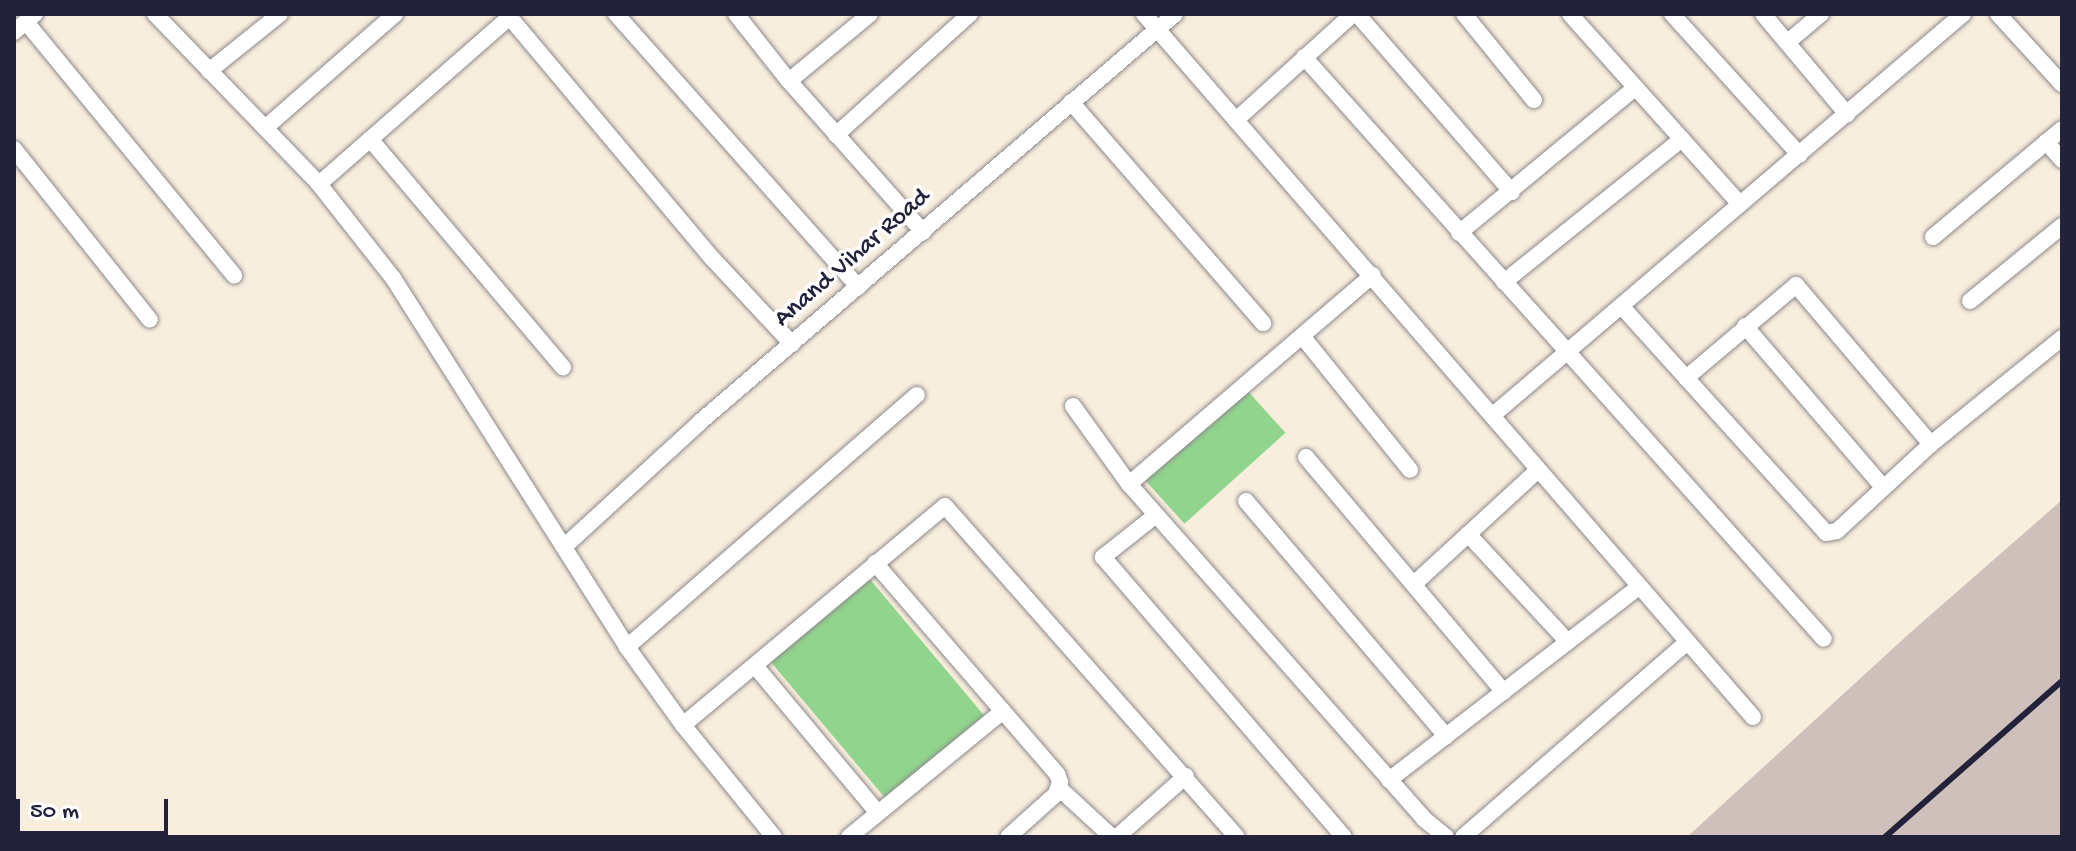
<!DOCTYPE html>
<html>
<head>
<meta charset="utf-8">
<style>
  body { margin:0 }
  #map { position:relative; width:2076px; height:851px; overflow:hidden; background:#f8eedd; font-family:"Gochi Hand",sans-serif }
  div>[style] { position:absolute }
  .industrial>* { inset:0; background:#cfc0bb }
  .green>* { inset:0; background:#91d48d; transform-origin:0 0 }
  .roads { filter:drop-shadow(0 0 2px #8d888c) drop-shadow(0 0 2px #8d888c) }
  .street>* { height:16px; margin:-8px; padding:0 8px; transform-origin:8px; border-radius:8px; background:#fff }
  .rail>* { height:6px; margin:-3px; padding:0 3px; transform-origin:3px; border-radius:3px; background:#22223b }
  span { translate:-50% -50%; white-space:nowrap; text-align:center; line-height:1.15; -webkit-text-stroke:7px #fff; paint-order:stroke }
  .street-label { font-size:26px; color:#22223b }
  .frame { position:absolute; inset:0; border:16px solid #22223b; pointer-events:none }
  .scale { position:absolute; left:16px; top:799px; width:152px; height:36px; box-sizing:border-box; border:4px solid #22223b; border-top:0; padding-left:10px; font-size:24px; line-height:28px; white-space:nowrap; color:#22223b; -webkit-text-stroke:6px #fff; paint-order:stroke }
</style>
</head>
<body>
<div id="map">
  <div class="industrial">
    <i style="clip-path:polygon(2062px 500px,2062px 837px,1687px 837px,1911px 632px)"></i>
  </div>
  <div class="green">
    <i style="left:1246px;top:389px;width:59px;height:136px;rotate:48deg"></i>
    <i style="left:868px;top:577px;width:183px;height:129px;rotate:50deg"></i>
  </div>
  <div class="roads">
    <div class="street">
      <i style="left:155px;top:14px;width:236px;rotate:46deg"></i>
      <i style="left:319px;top:184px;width:120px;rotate:51.8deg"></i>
      <i style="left:393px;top:278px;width:437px;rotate:57.6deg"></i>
      <i style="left:627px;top:647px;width:96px;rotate:54.3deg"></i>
      <i style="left:507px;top:14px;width:317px;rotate:50deg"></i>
      <i style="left:711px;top:257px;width:119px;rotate:47deg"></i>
      <i style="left:616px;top:14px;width:365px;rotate:48.4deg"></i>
      <i style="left:736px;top:14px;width:85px;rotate:51.7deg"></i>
      <i style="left:789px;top:81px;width:105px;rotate:-39.6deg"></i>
      <i style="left:1144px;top:14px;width:930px;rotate:49.1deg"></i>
      <i style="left:1357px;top:14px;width:236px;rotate:49deg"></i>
      <i style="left:1464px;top:14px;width:111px;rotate:50.9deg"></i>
      <i style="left:1570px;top:14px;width:255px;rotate:48.2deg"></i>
      <i style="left:1672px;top:14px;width:190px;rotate:47.8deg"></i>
      <i style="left:1763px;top:14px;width:131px;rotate:50deg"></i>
      <i style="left:1998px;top:14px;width:95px;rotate:47.6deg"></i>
      <i style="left:26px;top:22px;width:328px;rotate:50.6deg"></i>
      <i style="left:14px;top:32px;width:28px;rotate:-41deg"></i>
      <i style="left:1789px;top:41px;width:42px;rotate:-40.2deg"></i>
      <i style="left:1304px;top:57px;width:780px;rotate:48.22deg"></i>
      <i style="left:209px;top:71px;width:91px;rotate:-38.8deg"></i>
      <i style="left:789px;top:81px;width:202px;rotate:48.4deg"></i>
      <i style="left:1071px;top:102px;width:293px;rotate:49deg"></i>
      <i style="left:1236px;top:120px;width:158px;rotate:-42.2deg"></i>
      <i style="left:265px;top:128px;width:173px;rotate:-41.2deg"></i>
      <i style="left:836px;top:135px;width:181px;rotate:-42.1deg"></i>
      <i style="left:370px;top:139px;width:299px;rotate:49.8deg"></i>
      <i style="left:2046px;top:142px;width:24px;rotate:48deg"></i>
      <i style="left:14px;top:149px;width:218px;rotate:51.5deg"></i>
      <i style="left:319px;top:184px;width:254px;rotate:-41.2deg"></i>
      <i style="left:1459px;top:233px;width:229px;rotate:-39.5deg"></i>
      <i style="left:1933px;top:237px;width:168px;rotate:-39.9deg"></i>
      <i style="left:1504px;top:282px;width:228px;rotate:-38.8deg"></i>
      <i style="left:1970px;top:301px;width:119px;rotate:-39.2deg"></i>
      <i style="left:1623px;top:308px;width:303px;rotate:47.9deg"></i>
      <i style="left:1826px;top:533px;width:11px;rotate:-10deg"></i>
      <i style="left:1837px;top:531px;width:128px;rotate:-42.8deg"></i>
      <i style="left:1931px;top:444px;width:169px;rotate:-39deg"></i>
      <i style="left:1745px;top:326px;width:213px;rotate:49.4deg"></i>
      <i style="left:1302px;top:336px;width:172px;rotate:51.1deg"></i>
      <i style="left:1686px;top:378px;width:144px;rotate:-40.2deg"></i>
      <i style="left:1796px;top:285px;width:209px;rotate:49.7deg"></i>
      <i style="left:1073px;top:406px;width:96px;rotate:54.3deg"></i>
      <i style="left:1129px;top:484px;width:446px;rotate:48.6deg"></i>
      <i style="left:1424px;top:819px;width:28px;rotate:39deg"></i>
      <i style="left:1493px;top:415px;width:618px;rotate:-40.47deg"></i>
      <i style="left:1306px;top:457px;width:307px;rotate:49.9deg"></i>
      <i style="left:1129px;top:484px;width:321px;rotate:-40.6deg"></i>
      <i style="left:1246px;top:501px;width:309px;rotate:49.6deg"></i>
      <i style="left:1156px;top:515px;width:68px;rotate:141.6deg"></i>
      <i style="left:1103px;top:557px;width:369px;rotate:49.3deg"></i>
      <i style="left:1468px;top:534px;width:147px;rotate:47.2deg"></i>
      <i style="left:566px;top:545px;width:182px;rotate:-42.5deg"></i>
      <i style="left:700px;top:422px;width:626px;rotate:-40.66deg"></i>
      <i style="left:875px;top:563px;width:279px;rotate:49.2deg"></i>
      <i style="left:1057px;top:774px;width:9px;rotate:69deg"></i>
      <i style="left:1060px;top:782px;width:13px;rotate:108deg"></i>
      <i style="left:1056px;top:794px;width:64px;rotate:138.1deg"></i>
      <i style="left:1414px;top:584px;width:168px;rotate:-42.6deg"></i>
      <i style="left:627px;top:647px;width:384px;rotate:-41deg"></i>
      <i style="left:756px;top:667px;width:190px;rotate:50.1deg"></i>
      <i style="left:1389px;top:780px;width:314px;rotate:-37.7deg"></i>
      <i style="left:1060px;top:789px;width:71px;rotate:42.7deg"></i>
      <i style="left:774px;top:837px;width:144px;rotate:-129.1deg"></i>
      <i style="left:683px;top:725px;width:341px;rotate:-39.9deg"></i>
      <i style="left:945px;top:506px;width:441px;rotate:48.6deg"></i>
      <i style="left:849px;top:837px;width:199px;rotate:-39.3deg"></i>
      <i style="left:1117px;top:837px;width:92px;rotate:-41.5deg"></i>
      <i style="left:1463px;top:837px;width:296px;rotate:-41deg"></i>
    </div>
  </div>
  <div class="rail">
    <i style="left:1885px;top:837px;width:236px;rotate:-41.4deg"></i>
  </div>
  <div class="street-label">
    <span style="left:853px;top:259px;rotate:-41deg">Anand Vihar Road</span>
  </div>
  <div class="frame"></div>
  <div class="scale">50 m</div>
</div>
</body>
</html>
